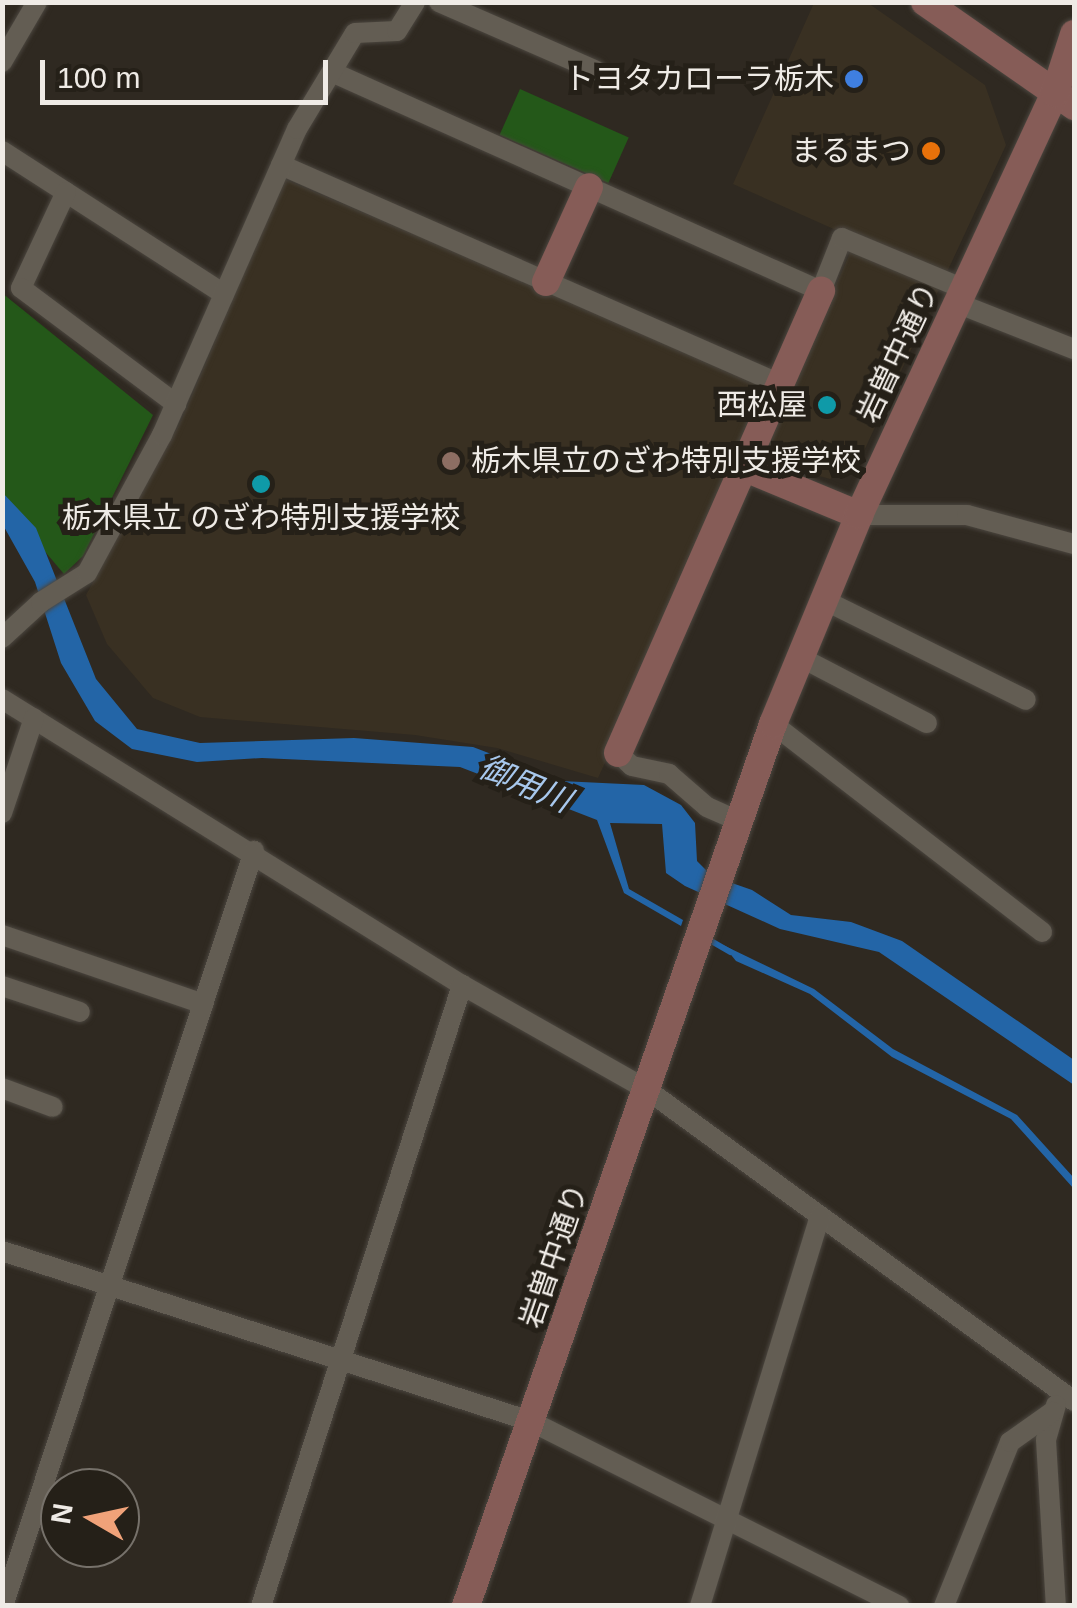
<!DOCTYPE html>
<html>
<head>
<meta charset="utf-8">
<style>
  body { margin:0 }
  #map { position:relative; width:1077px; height:1608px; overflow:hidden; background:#2f2921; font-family:Helvetica,"Noto Sans JP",sans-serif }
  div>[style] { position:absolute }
  .built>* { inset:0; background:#393022 }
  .green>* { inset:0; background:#245819; transform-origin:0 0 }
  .water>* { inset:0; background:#2365a7 }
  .stream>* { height:6px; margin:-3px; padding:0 3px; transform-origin:3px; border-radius:3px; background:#2365a7 }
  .roads { filter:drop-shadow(0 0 2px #4b463f) drop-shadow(0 0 2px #4b463f) }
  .street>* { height:20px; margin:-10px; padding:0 10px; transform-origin:10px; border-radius:10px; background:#635d53 }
  .secondary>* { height:28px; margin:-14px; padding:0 14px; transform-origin:14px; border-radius:14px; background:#865c57 }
  .dots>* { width:28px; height:28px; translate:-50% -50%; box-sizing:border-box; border:5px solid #252018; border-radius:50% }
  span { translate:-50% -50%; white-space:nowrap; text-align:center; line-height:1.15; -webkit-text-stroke:10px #252018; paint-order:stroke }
  .poi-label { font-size:30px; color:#efebe6 }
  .right { translate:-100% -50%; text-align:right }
  .left { translate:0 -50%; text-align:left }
  .street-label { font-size:30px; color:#efebe6 }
  .water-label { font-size:32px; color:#a8c8ed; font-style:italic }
  .frame { position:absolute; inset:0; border:5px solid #efebe6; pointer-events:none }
  .north { position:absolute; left:40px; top:1468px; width:100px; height:100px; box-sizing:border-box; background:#252018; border:2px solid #76716a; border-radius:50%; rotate:279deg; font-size:28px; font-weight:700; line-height:40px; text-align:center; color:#efebe6 }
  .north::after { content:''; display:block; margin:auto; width:35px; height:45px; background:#f0a279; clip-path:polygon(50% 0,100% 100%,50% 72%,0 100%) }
  .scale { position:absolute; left:40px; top:60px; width:288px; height:45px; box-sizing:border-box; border:5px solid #efebe6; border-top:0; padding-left:12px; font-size:30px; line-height:35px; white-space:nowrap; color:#efebe6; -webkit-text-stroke:8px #252018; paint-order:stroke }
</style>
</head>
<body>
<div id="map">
  <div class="built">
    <i style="clip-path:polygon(814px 3px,868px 3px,985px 85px,1006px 145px,862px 455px,830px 479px,768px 462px,765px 450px,856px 239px,733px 184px)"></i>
    <i style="clip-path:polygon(284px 179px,777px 388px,598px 778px,497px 748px,415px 735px,200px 717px,153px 698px,107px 644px,86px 595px,181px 421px)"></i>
  </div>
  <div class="green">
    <i style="left:520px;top:89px;width:119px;height:50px;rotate:24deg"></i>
    <i style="clip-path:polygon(2px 293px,153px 415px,83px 556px,64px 574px,3px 502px)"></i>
  </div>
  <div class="water">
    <i style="clip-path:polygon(2px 492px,36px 528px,96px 679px,137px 729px,200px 743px,354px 738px,473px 747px,561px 781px,644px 785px,681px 805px,695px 823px,697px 861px,712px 876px,752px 890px,791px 915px,851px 922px,902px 941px,1074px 1060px,1074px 1085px,879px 952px,780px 929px,685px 886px,666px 873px,662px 824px,610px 823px,629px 889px,683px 920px,681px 926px,624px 893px,597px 820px,460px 767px,262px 758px,197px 762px,132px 749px,95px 721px,61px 663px,35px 582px,3px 525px)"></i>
    <i style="clip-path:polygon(723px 945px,814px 989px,893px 1049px,1017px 1115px,1074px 1178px,1074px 1189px,1011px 1119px,892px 1057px,810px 994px,736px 961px)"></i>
  </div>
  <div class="stream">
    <i style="left:706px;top:938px;width:28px;rotate:30deg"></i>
  </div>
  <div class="roads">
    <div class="street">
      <i style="left:439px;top:2px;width:170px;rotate:23.6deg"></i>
      <i style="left:2px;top:62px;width:69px;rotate:-59.7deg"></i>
      <i style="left:334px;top:73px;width:534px;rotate:24.12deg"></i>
      <i style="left:821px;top:291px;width:57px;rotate:-68.4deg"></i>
      <i style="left:842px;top:238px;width:132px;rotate:22.7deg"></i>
      <i style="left:2px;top:151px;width:264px;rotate:32.8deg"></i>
      <i style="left:281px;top:165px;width:545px;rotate:23.7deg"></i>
      <i style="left:66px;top:192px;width:106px;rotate:115.1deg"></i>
      <i style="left:21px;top:288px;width:194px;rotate:36.8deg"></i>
      <i style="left:957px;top:303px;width:126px;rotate:21.5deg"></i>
      <i style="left:859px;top:515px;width:108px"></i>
      <i style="left:967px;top:515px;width:111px;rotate:15.2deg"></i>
      <i style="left:824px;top:600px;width:225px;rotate:26.3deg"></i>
      <i style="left:2px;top:638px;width:53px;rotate:-42.7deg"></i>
      <i style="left:41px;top:602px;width:54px;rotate:-32.2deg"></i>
      <i style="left:87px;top:573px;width:157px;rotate:-61.5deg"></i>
      <i style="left:162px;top:435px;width:334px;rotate:-66.2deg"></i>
      <i style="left:297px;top:129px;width:112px;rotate:-58.9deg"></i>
      <i style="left:355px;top:33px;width:42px;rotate:-2.7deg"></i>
      <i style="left:397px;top:31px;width:34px;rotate:-58deg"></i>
      <i style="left:800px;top:657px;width:143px;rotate:27.5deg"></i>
      <i style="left:2px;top:699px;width:542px;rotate:31.87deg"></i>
      <i style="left:462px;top:985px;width:211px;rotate:29.5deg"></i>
      <i style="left:646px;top:1089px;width:530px;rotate:36.09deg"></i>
      <i style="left:773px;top:724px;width:340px;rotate:37.7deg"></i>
      <i style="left:618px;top:753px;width:19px;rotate:43deg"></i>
      <i style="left:632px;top:766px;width:38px;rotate:12deg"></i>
      <i style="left:669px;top:774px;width:50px;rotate:41deg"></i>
      <i style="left:707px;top:807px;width:35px;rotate:24deg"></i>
      <i style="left:2px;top:813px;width:100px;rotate:-71.4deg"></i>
      <i style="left:2px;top:935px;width:213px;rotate:18.9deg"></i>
      <i style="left:2px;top:986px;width:82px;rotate:18.4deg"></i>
      <i style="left:2px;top:1088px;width:54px;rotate:20.4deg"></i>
      <i style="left:2px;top:1251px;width:555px;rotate:17.85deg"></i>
      <i style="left:530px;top:1421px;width:413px;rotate:26.6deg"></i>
      <i style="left:1056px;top:1405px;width:36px;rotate:106deg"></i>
      <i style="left:1046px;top:1440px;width:166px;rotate:86.6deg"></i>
      <i style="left:3px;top:1606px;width:796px;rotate:-71.61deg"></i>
      <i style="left:261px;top:1606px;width:653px;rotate:-72.06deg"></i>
      <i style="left:700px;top:1606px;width:408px;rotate:-72.9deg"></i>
      <i style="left:944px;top:1606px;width:177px;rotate:-68.1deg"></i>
      <i style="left:1010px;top:1442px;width:52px;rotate:-35.5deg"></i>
    </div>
    <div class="secondary">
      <i style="left:925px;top:2px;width:182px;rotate:34.9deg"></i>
      <i style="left:546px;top:282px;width:104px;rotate:-65.6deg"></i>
      <i style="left:743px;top:467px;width:126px;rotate:22.5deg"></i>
      <i style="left:618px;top:753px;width:505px;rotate:-66.28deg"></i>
      <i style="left:466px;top:1606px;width:934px;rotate:-70.81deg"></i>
      <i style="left:773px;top:724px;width:226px;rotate:-67.6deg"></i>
      <i style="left:859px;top:515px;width:465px;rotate:-65.1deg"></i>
      <i style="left:1055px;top:93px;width:62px;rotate:-72.1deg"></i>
    </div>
  </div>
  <div class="dots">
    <i style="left:854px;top:79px;background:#3f7fe0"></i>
    <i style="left:931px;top:151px;background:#e8710a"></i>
    <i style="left:827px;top:405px;background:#0f9aa8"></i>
    <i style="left:451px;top:461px;background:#8d6e63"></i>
    <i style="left:261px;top:484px;background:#0f9aa8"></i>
  </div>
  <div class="poi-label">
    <span class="right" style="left:834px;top:79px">トヨタカローラ栃木</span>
    <span class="right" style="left:911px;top:151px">まるまつ</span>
    <span class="right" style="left:807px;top:405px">西松屋</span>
    <span class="left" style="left:471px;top:461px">栃木県立のざわ特別支援学校</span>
    <span style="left:261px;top:518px">栃木県立 のざわ特別支援学校</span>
  </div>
  <div class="street-label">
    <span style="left:898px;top:353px;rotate:-65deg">岩曽中通り</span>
    <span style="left:554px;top:1256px;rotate:-71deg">岩曽中通り</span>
  </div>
  <div class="water-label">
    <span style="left:525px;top:784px;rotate:23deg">御用川</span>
  </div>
  <div class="frame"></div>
  <div class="north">N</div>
  <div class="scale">100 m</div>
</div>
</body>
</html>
